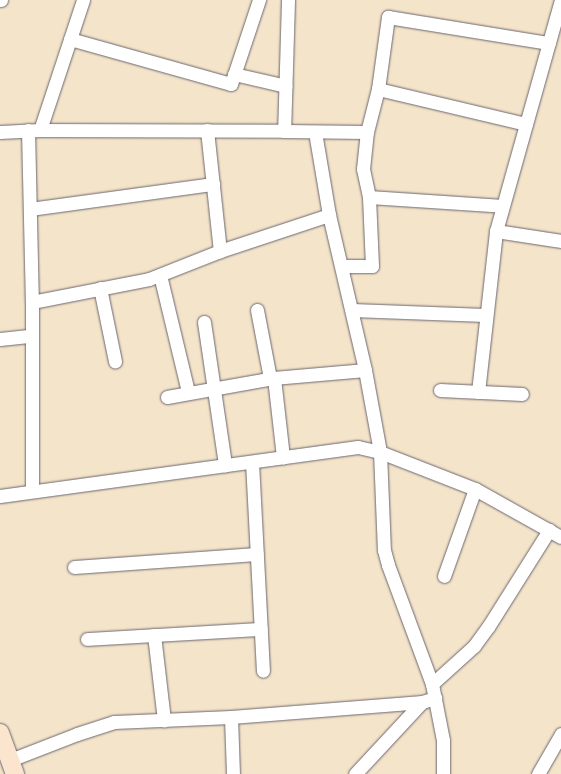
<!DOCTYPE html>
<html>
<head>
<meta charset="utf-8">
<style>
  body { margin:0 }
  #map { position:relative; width:561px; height:774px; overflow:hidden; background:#f4e4ca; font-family:"Playpen Sans",sans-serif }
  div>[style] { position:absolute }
  .roads { filter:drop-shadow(0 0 1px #6c666d) drop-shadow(0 0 1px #6c666d) }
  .street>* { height:13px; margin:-6.5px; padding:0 6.5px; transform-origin:6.5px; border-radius:6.5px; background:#fff }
  .secondary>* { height:18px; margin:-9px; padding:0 9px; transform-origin:9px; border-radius:9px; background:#fce5cf }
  span { translate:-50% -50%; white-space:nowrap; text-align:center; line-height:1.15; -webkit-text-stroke:4px #fdfcf7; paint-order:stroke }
</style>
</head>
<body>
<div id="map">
  <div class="roads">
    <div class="street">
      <i style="left:0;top:0;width:1px"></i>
      <i style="left:288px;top:0;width:131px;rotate:91.7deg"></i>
      <i style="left:284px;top:131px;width:83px;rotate:0.7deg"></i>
      <i style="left:70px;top:39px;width:167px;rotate:15.6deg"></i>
      <i style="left:231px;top:84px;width:89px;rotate:-71.6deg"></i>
      <i style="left:234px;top:74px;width:53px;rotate:13deg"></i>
      <i style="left:378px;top:89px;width:152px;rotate:13.3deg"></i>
      <i style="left:28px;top:130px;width:172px;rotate:88.7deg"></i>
      <i style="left:32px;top:302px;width:189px;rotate:90deg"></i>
      <i style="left:40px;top:130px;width:137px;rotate:-71.7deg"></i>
      <i style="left:207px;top:130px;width:122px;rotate:83.9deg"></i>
      <i style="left:0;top:132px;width:40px;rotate:-2.9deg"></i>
      <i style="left:40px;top:130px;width:244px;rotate:0.2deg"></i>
      <i style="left:315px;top:132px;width:84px;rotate:80.4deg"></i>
      <i style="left:329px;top:215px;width:159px;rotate:76.9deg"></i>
      <i style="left:365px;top:370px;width:83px;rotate:79.6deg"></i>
      <i style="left:380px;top:452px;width:98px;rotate:87.7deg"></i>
      <i style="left:384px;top:550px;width:16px;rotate:75deg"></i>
      <i style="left:388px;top:565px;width:127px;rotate:69.7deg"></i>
      <i style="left:432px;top:684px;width:57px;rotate:78.9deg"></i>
      <i style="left:443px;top:740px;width:34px;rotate:90deg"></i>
      <i style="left:369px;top:197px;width:134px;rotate:3.8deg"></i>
      <i style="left:30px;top:209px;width:185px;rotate:-7.8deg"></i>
      <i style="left:496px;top:231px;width:66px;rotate:8.7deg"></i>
      <i style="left:342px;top:266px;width:30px"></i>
      <i style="left:372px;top:266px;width:69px;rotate:-92.5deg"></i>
      <i style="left:369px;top:197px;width:29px;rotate:-102deg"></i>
      <i style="left:363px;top:169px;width:37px;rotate:-84deg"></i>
      <i style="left:367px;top:132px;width:44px;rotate:-75.7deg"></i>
      <i style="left:378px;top:89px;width:73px;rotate:-82.1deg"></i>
      <i style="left:388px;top:17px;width:163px;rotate:9.2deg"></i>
      <i style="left:160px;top:275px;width:120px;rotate:76.5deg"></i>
      <i style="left:100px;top:288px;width:75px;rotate:78.4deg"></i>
      <i style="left:32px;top:302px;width:119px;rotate:-11.1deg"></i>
      <i style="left:149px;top:279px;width:76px;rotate:-21.5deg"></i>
      <i style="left:220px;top:251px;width:115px;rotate:-18.3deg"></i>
      <i style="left:257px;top:310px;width:69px;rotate:79.2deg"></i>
      <i style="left:352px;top:310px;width:133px;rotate:2.2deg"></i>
      <i style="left:204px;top:322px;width:145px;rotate:81.6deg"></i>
      <i style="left:0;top:339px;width:31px;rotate:-6deg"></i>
      <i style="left:274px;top:378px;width:80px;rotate:83.5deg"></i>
      <i style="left:440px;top:390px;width:82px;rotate:2.8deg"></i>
      <i style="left:478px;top:392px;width:162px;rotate:-83.6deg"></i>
      <i style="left:496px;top:231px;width:240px;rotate:-74.3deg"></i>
      <i style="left:167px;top:397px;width:109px;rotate:-10.1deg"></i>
      <i style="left:274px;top:378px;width:91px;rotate:-5deg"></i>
      <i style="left:252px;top:462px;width:209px;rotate:87deg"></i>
      <i style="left:0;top:496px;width:361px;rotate:-7.8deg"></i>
      <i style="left:358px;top:447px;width:23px;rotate:13deg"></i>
      <i style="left:380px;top:452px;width:102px;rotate:21.3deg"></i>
      <i style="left:475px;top:489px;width:98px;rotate:29.2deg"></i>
      <i style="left:74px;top:567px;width:183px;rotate:-4.1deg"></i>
      <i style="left:444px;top:576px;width:92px;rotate:-70.4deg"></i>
      <i style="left:154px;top:635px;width:86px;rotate:83.3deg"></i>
      <i style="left:87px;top:639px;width:174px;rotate:-3.3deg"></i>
      <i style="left:432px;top:684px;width:57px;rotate:-42.1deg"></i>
      <i style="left:474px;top:646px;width:24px;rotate:-54deg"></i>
      <i style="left:488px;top:627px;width:115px;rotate:-57.8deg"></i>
      <i style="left:231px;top:717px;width:57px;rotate:88deg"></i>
      <i style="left:10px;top:760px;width:72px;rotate:-21.2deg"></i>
      <i style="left:77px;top:734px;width:39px;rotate:-18deg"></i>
      <i style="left:114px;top:722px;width:117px;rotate:-2.4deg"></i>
      <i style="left:231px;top:717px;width:192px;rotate:-4.5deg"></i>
      <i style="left:422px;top:702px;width:14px;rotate:-17deg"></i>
      <i style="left:355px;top:774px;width:98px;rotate:-47.1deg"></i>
      <i style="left:538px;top:774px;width:46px;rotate:-60.1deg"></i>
    </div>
    <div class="secondary">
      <i style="left:0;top:733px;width:44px;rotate:69.9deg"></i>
    </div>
  </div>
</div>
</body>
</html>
